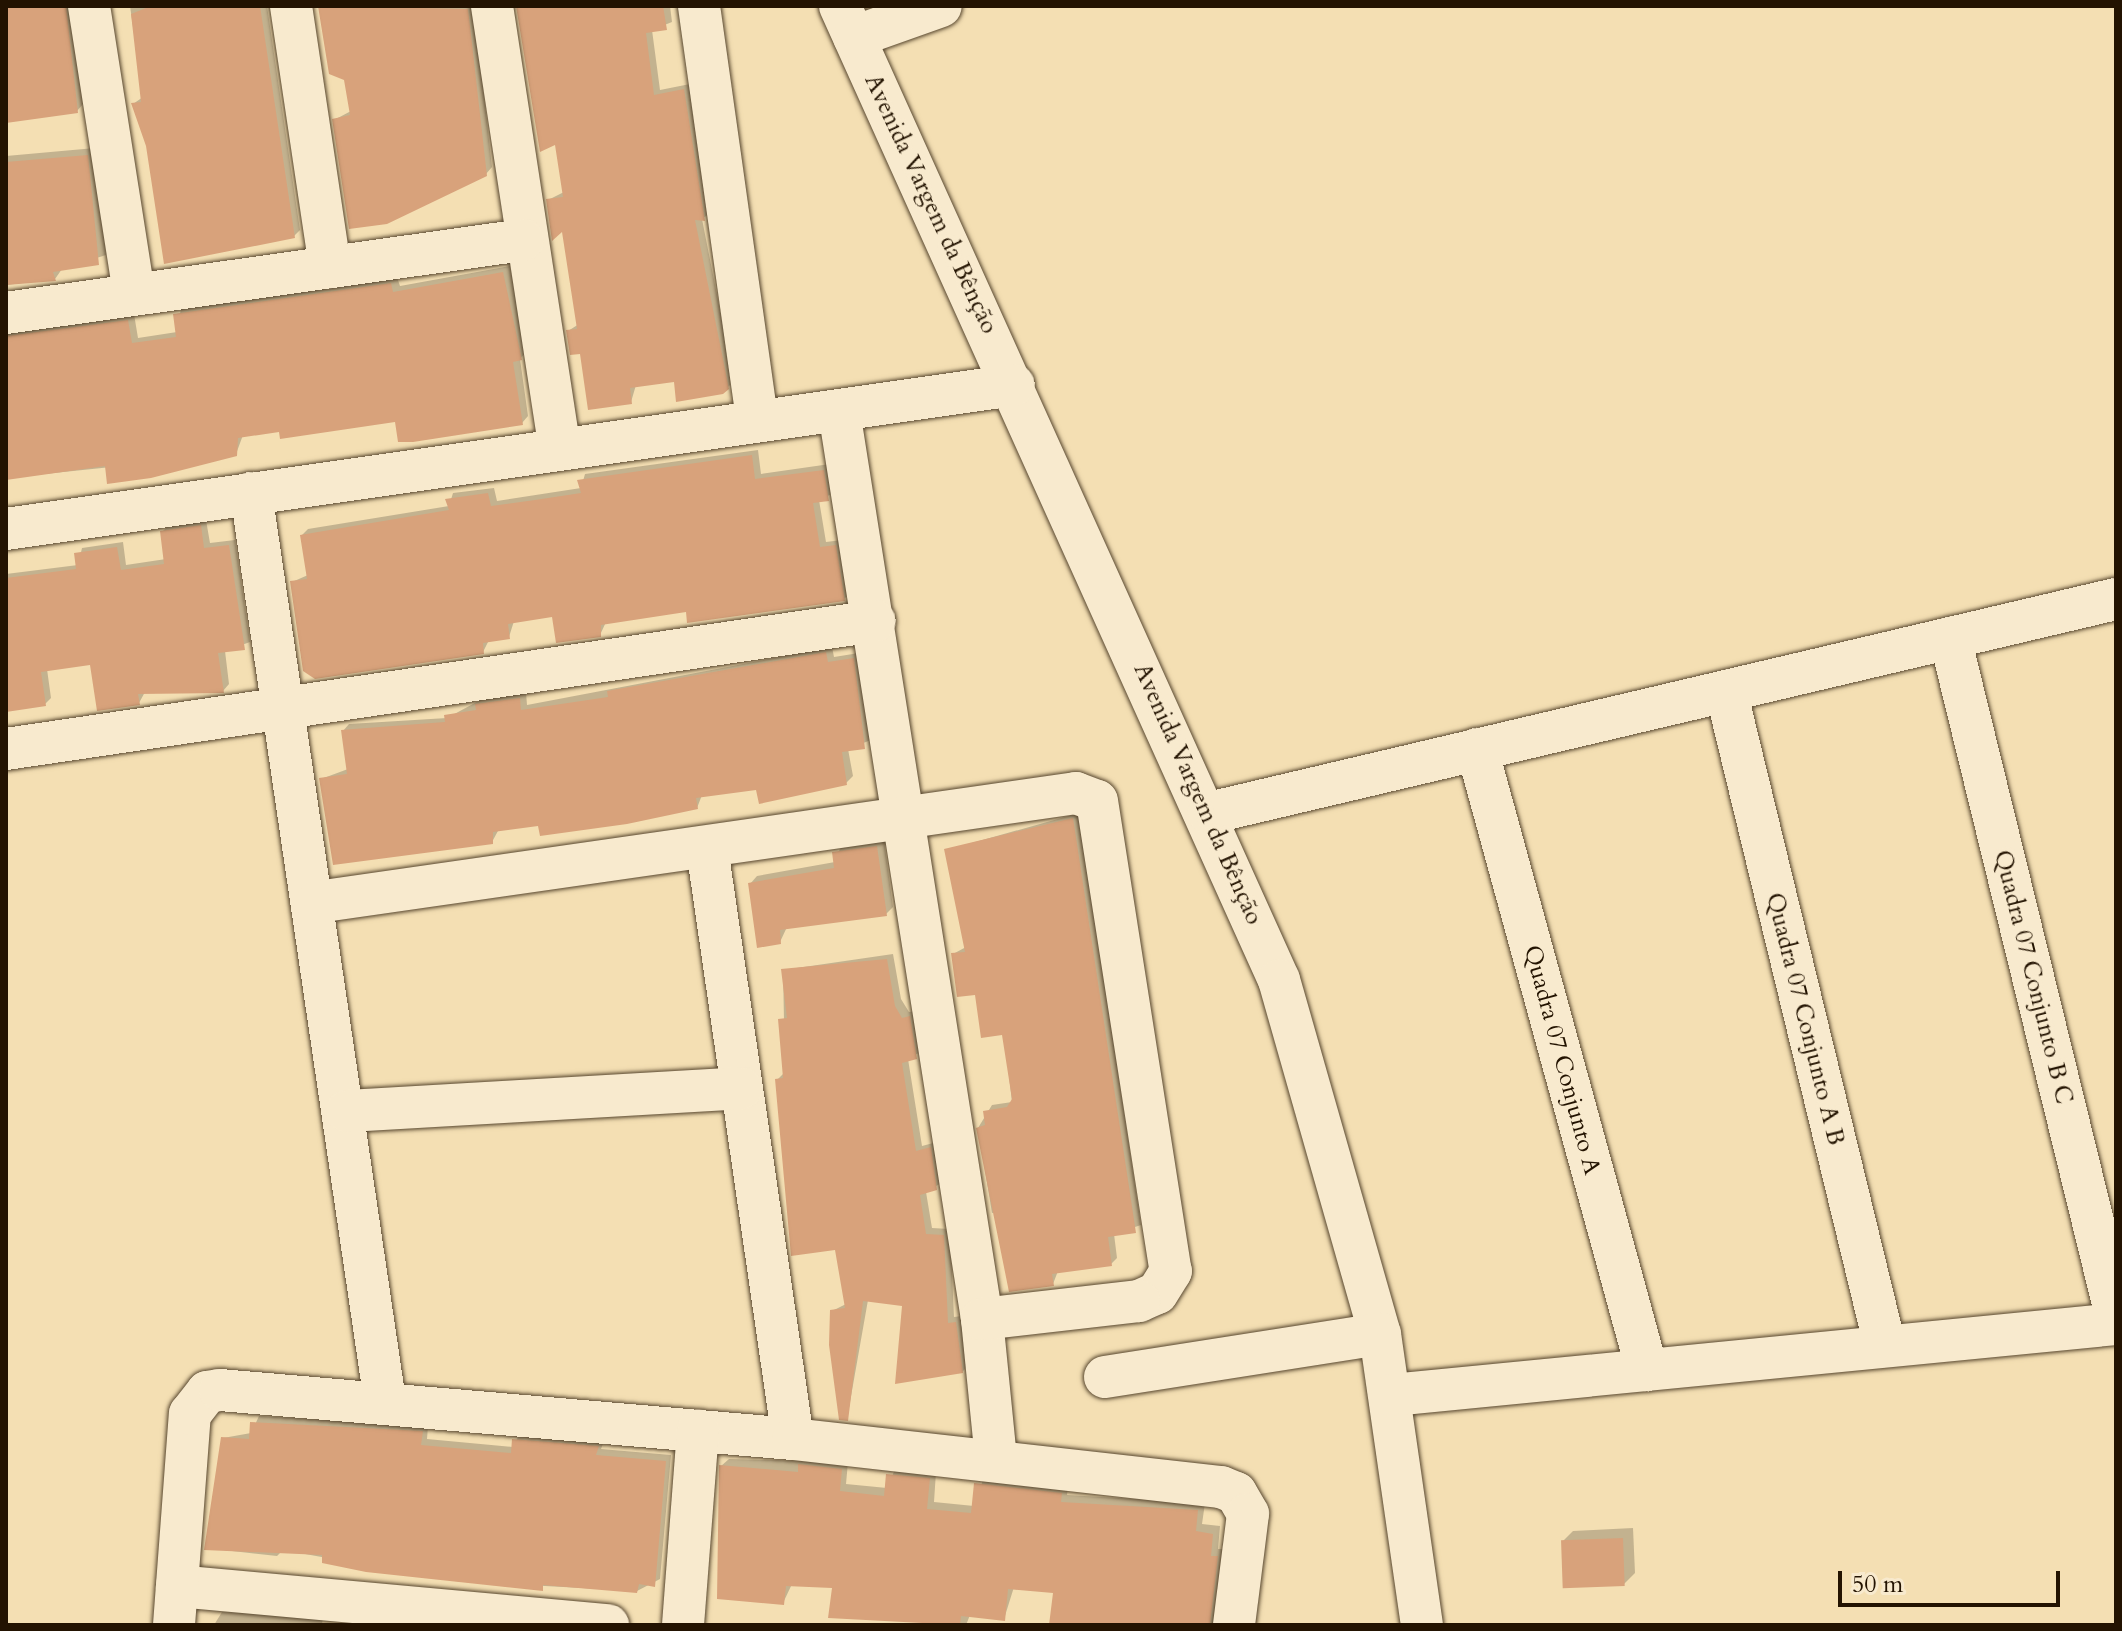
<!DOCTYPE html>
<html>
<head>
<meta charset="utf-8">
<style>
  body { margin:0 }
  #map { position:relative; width:2122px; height:1631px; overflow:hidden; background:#f4dfb3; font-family:Cardo,serif }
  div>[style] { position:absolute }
  .shadow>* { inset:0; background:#0003 }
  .building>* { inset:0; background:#d8a27b; transform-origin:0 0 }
  .roads { filter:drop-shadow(0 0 2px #57462e) drop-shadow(0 0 2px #57462e) }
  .minor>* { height:42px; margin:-21px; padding:0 21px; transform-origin:21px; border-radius:21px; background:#f8eace }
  span { translate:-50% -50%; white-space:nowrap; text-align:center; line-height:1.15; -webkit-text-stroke:8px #f8eace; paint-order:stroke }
  .street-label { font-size:24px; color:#231301 }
  .frame { position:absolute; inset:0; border:8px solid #231301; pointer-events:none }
  .scale { position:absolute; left:1838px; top:1571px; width:222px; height:36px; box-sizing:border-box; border:4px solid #231301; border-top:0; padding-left:10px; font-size:24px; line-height:28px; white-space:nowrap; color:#231301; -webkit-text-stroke:6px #f8eace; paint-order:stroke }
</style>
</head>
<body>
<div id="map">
  <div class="shadow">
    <i style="clip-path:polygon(6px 6px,73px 6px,83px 104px,77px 111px,6px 121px)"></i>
    <i style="clip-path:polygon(130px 6px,267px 6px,300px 230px,294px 236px,147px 146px,133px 104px,143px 97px)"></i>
    <i style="clip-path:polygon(325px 6px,474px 6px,492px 167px,486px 174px,334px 120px,351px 111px,346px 78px,331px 73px)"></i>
    <i style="clip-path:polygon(518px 6px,670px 6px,672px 22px,652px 30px,660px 90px,690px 84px,710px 213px,702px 219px,734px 381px,728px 387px,676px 379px,636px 385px,631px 402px,568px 331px,579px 324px,563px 228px,548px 200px,564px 192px,557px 142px)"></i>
    <i style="clip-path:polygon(95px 148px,106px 255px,62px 269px,55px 279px,6px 285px,6px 156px)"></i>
    <i style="clip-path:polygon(510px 266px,527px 351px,520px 359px,528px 416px,522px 423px,397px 420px,280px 430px,243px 435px,236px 454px,6px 478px,6px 328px,134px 314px,138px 338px,177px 332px,181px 308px,397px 277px,400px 286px)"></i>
    <i style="clip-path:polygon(758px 450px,761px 474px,830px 464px,834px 493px,819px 500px,826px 542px,842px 540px,850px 593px,844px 599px,688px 610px,606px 622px,600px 635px,554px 615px,514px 621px,509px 637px,489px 640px,483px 652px,292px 582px,308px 575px,302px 535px,308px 529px,449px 506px,453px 493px,494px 488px,497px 501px,581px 488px,585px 474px)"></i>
    <i style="clip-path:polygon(206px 520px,210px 543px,235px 540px,250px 642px,225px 651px,229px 684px,223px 691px,145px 692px,139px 703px,92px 663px,47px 669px,51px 698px,45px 704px,6px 709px,6px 574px,78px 565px,82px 548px,123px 542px,126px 565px,166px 559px,162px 532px,168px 526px)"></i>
    <i style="clip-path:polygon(832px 647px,834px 657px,859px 653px,871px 740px,848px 749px,853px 776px,846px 783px,758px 787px,702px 795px,697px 808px,499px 829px,492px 842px,321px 779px,348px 769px,343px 731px,349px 724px,447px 718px,484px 698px,526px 692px,527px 705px)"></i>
    <i style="clip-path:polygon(1079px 813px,1141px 1225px,1114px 1234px,1117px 1258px,1111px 1264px,1058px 1271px,1053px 1284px,1000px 1212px,992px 1213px,978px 1128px,992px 1105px,1012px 1102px,1004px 1033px,953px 954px,966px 947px,947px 850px)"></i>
    <i style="clip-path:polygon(884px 840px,893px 907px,886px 914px,787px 927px,780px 942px,750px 884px,757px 876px,835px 862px,841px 846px)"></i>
    <i style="clip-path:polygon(893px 954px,901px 999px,909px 1012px,916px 1011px,922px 1051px,908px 1059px,922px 1146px,937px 1142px,943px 1182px,926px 1192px,932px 1228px,950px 1229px,954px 1317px,962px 1316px,969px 1365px,962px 1372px,904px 1304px,868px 1300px,847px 1419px,832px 1311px,846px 1304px,837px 1248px,792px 1254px,777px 1080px,785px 1072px,783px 970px)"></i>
    <i style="clip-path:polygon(259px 1416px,428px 1426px,427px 1439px,513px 1447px,520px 1433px,604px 1441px,601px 1449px,671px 1455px,660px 1579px,637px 1591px,454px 1581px,283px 1550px,277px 1556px,206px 1548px,223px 1438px,251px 1433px)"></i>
    <i style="clip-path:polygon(729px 1459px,848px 1462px,846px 1484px,887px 1488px,896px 1467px,936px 1472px,934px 1502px,974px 1506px,984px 1477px,1068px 1486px,1067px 1495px,1205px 1503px,1202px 1524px,1220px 1526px,1218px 1549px,1225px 1549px,1222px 1625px,1051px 1625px,1055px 1591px,1014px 1587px,1004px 1619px,970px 1615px,966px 1625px,830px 1616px,834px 1586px,792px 1584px,783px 1603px,721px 1466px)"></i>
    <i style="clip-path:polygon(1633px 1528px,1635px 1573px,1624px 1584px,1563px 1541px,1573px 1531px)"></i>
    <i style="clip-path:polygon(222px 1612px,323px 1616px,322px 1625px,214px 1625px)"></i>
  </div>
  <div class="building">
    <i style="clip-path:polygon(6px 6px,66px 6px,78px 113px,6px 123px)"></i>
    <i style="clip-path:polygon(151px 6px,260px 6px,295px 238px,164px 264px,146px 146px,131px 103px,141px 102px,131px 14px)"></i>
    <i style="clip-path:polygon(318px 6px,468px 9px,487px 176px,387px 224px,349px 229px,332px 119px,350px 115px,344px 80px,329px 74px)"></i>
    <i style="clip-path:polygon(516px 6px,663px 6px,667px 30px,646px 33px,654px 95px,684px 89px,705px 221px,695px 220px,729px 389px,723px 394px,676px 402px,674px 382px,630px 388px,632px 404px,588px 410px,580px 354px,570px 355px,566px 330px,577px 329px,562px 232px,552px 241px,546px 199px,563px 197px,555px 145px,540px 152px)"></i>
    <i style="clip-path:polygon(88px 155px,99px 265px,53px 272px,56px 281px,6px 285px,6px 162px)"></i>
    <i style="clip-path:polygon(503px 272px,522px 360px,513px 362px,523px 425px,413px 442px,398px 442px,395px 422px,280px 439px,279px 432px,238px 438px,237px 456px,151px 478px,107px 484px,105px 466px,6px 480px,6px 336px,128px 320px,132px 343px,176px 337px,173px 314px,391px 283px,393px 292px)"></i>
    <i style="clip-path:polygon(752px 455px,755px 479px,824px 470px,829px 501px,813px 503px,820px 547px,836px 545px,845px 601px,687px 623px,686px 612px,601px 625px,601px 637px,556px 643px,552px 617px,508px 624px,510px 639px,483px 643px,484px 654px,315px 679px,303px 671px,290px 581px,307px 579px,300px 535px,449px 510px,445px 499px,488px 493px,491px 506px,535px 500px,581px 493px,577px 480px)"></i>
    <i style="clip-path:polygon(201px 525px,204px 548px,229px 545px,245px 650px,218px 653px,224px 693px,138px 694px,140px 705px,97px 711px,90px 665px,41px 672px,46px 706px,6px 712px,6px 578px,76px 569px,74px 553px,117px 547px,121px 570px,164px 564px,160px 531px)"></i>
    <i style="clip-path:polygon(826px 652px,828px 662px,854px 658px,865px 749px,842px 752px,847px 785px,759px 804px,756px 790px,696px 798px,698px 809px,627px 824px,540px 836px,538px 826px,493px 832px,493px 844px,333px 865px,319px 778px,347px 774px,341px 730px,445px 722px,444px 715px,476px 710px,475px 704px,520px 698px,521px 710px,608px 697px,607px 691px)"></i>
    <i style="clip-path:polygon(1073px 818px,1136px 1233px,1108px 1237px,1112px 1266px,1052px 1274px,1054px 1286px,1009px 1292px,976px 1128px,985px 1125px,983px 1111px,1007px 1107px,1012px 1099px,1002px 1035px,981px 1038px,975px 995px,957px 997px,951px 953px,965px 952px,944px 849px)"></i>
    <i style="clip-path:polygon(877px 846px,887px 916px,780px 930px,781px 944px,757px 948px,748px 883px,834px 868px,832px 852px)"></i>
    <i style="clip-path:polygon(887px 959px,895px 1006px,902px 1018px,910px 1016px,917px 1059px,902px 1063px,916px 1151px,931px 1147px,937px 1190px,920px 1195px,926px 1234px,944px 1235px,948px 1323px,956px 1322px,963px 1373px,895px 1384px,902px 1306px,863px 1301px,848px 1421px,839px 1420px,829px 1345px,830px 1310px,845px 1308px,835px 1250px,791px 1256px,775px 1079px,783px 1078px,778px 1019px,787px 1018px,781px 969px)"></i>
    <i style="clip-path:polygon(250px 1422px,423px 1431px,421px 1445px,511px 1453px,512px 1439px,599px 1446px,596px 1455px,666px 1461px,655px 1587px,639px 1584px,637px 1593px,543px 1585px,543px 1591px,366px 1572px,322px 1563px,322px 1555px,204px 1550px,221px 1437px,249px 1439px)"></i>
    <i style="clip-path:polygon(798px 1464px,842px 1469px,840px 1491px,884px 1496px,886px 1474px,930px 1478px,927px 1509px,971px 1513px,974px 1483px,1062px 1493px,1061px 1502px,1198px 1510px,1196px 1531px,1213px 1534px,1211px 1556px,1218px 1556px,1210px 1625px,1049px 1625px,1053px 1593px,1008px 1589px,1005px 1621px,961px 1616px,960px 1625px,828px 1618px,832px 1588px,786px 1586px,784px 1605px,717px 1599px,719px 1465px,798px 1472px)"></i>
    <i style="left:1623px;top:1538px;width:48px;height:62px;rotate:88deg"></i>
  </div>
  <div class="roads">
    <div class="minor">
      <i style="left:89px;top:6px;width:290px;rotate:81.1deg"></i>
      <i style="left:291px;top:6px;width:264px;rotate:81.5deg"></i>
      <i style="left:492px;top:6px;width:444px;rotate:81.3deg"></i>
      <i style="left:699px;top:6px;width:417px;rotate:82deg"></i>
      <i style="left:840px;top:6px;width:1068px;rotate:65.74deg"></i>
      <i style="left:1279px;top:980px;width:368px;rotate:74.1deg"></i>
      <i style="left:1380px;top:1334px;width:294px;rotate:81.8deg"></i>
      <i style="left:854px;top:37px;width:92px;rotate:-19.6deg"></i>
      <i style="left:6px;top:313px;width:522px;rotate:-8.04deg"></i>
      <i style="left:839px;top:411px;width:919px;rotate:81.05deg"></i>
      <i style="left:982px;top:1319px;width:142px;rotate:84.3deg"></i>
      <i style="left:251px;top:493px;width:918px;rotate:81.61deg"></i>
      <i style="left:6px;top:529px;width:1018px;rotate:-8.13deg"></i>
      <i style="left:1950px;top:638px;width:698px;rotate:76.24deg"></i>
      <i style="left:1726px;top:691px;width:674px;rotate:76.36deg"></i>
      <i style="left:6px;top:749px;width:878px;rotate:-8.38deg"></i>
      <i style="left:1477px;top:749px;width:644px;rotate:74.69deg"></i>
      <i style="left:1209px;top:813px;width:932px;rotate:-13.28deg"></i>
      <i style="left:707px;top:848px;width:597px;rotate:81.72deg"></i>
      <i style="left:317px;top:902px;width:767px;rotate:-8.17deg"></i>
      <i style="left:1076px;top:793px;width:22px;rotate:21deg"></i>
      <i style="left:1097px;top:801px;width:476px;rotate:81.1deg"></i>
      <i style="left:1171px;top:1271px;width:26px;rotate:122deg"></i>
      <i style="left:1157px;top:1293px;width:20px;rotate:156deg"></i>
      <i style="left:1139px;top:1301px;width:158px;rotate:173.5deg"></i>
      <i style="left:347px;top:1111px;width:395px;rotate:-3.3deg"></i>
      <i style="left:1105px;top:1377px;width:278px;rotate:-8.9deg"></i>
      <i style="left:1392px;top:1395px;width:727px;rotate:-5.6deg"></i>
      <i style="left:177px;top:1586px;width:433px;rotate:5.2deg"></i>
      <i style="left:174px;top:1625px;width:212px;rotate:-85.7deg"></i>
      <i style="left:190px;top:1414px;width:28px;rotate:-52deg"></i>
      <i style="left:207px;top:1392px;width:13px;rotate:-9deg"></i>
      <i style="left:220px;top:1390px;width:575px;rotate:4.89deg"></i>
      <i style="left:793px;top:1439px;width:431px;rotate:6.4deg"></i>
      <i style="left:1221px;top:1487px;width:16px;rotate:22deg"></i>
      <i style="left:1236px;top:1493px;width:24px;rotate:60deg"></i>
      <i style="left:1248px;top:1514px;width:112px;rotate:97.2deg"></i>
      <i style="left:683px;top:1625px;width:195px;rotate:-85.6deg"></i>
    </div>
  </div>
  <div class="street-label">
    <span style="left:931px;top:204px;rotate:65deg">Avenida Vargem da Bênção</span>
    <span style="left:1198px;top:794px;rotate:66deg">Avenida Vargem da Bênção</span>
    <span style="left:2033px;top:977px;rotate:76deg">Quadra 07 Conjunto B C</span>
    <span style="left:1805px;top:1019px;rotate:76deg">Quadra 07 Conjunto A B</span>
    <span style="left:1562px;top:1060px;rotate:75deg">Quadra 07 Conjunto A</span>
  </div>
  <div class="frame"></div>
  <div class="scale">50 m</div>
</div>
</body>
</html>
